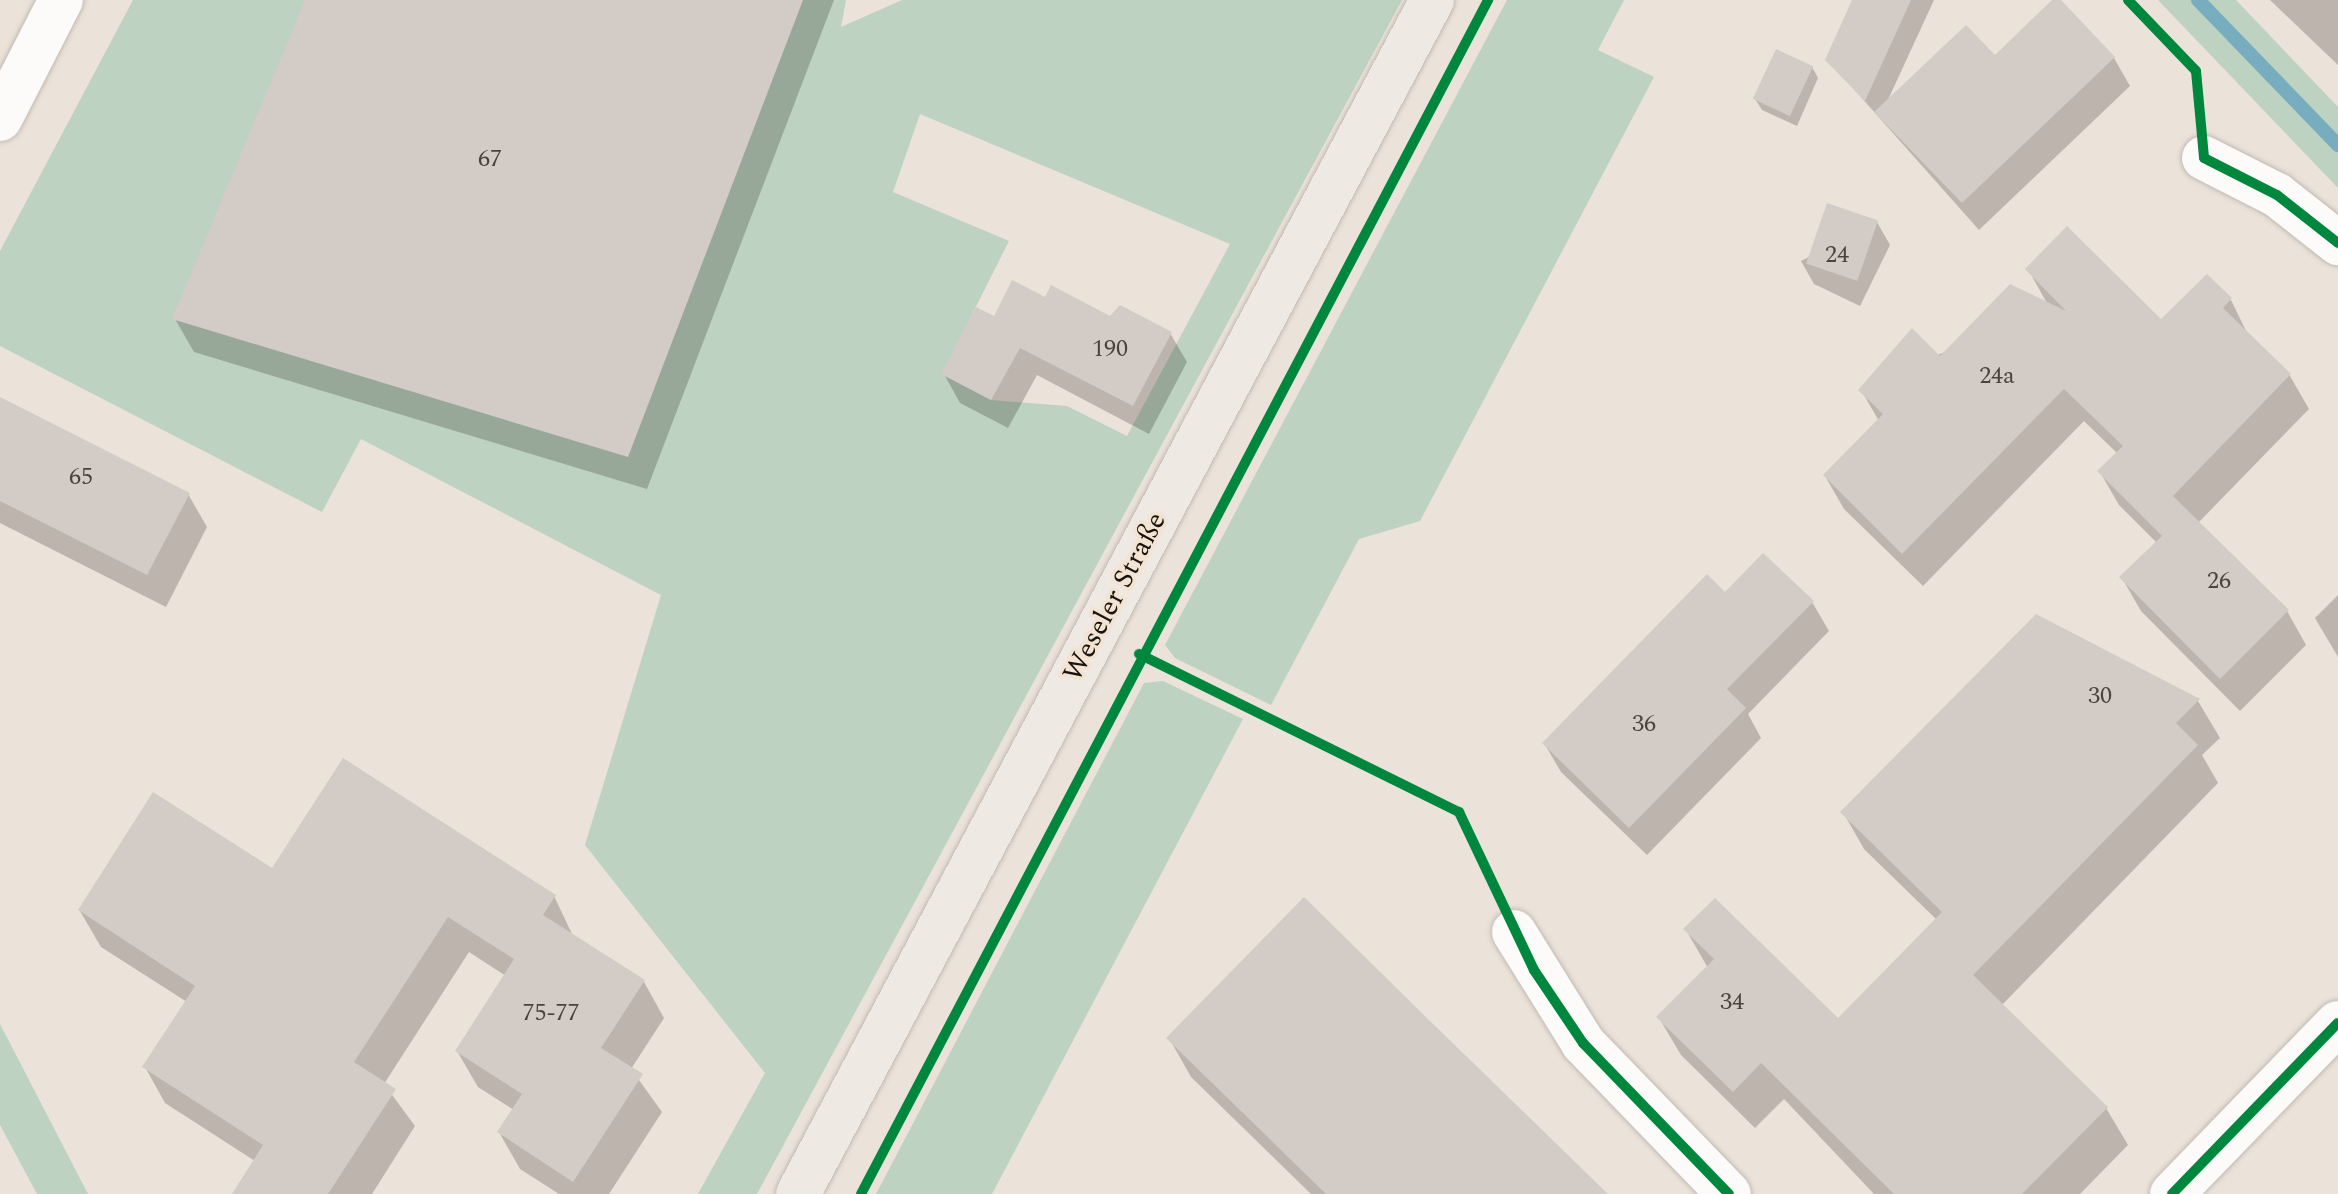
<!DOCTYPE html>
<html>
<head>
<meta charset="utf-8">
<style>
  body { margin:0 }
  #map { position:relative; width:2338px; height:1194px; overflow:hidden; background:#ebe2d9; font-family:Spectral,serif }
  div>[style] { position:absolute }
  .green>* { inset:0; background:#bdd2c0 }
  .shadow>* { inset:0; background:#0003 }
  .stream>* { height:14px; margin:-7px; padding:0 7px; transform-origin:7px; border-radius:7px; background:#78adbf }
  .building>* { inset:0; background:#d3cbc5; transform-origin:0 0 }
  .roads { filter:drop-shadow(0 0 2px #c1bab3) drop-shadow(0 0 2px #c1bab3) }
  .minor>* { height:44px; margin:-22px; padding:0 22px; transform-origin:22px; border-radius:22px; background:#fcfbf9 }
  .primary>* { height:44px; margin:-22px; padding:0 22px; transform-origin:22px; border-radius:22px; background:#efe9e3 }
  .cycleway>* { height:10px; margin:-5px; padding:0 5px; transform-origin:5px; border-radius:5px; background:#00873e }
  span { translate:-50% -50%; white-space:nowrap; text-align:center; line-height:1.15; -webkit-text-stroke:7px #f2e3d2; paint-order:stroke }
  .number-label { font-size:24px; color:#4a443e }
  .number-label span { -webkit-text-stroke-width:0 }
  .street-label { font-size:28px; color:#19140e }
</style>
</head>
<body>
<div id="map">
  <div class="green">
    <i style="clip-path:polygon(evenodd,133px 0,846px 0,841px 27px,902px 0,1402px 0,757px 1194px,698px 1194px,765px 1073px,585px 845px,661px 595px,361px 439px,322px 512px,0 346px,0 251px,133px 0,920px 114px,1230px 244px,1127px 436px,1067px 406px,991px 400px,942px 374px,1009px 241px,893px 192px,920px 114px)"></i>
    <i style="clip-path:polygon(1507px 0,1624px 0,1598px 50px,1654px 77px,1420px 521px,1359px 539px,1271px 705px,1175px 658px,1165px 645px)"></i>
    <i style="clip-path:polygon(2158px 0,2236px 0,2338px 107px,2338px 188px)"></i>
    <i style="clip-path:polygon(1163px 681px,1243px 719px,992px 1194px,876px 1194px,1144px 683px)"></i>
    <i style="clip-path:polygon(0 1024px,88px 1194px,37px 1194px,0 1125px)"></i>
  </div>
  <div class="shadow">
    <i style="clip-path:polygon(307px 0,834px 0,647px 489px,194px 352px,175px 319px)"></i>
    <i style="clip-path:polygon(1855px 0,1934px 0,1887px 102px,1995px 58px,2055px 0,2114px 58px,2130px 86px,1979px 230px,1828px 60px)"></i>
    <i style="clip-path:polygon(2270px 0,2338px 0,2338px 65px)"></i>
    <i style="clip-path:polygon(1812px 67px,1818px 78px,1797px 126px,1762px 110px,1755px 99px)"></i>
    <i style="clip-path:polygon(1877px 222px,1890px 245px,1860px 306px,1814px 284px,1801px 261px)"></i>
    <i style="clip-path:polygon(2028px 269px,2161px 322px,2231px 300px,2248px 335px,2290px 376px,2309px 409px,2198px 523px,2287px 611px,2306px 645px,2240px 711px,2141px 611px,2122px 578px,2157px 543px,2119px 505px,2100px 472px,2118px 454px,2084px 421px,1923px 586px,1844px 509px,1825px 476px,1879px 421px,1861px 390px,2048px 305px)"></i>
    <i style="clip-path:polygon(1046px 300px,1170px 333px,1187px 362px,1149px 434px,1037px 375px,1008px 428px,960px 403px,944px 374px,995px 319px)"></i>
    <i style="clip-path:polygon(0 405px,188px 494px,207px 527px,166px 607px,0 523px)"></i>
    <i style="clip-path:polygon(1725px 595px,1812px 602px,1829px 631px,1748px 714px,1761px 738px,1647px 855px,1561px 772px,1544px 743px)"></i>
    <i style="clip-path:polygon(2338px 595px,2338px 657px,2315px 618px)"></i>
    <i style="clip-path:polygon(2036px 616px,2198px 701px,2220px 738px,2202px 755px,2218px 783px,2001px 1006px,2106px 1108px,2128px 1145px,2080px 1194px,1874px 1194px,1784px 1099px,1755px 1128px,1681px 1055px,1659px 1018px,1708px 968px,1686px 930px,1838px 1021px,1937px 920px,1864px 849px,1843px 812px)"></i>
    <i style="clip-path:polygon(273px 871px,554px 896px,573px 936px,644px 982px,664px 1018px,631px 1069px,662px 1112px,609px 1194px,559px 1194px,520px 1169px,499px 1132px,514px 1110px,478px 1087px,457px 1051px,506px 976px,469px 952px,384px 1084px,415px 1126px,372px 1194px,235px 1194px,255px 1161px,165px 1103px,145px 1067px,187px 1002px,101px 947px,80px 911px)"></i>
    <i style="clip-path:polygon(1169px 1038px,1605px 1194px,1311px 1194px,1191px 1077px)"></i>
  </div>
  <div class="stream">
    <i style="left:2198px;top:0;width:202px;rotate:46deg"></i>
  </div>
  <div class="building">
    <i style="clip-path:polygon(305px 0,803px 0,628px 457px,172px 319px)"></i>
    <i style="clip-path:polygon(1852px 0,1911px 0,1865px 101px,1825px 60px)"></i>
    <i style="clip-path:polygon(2052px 0,2061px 0,2115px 57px,1962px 203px,1874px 112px,1966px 25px,1995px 55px)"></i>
    <i style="left:1776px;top:49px;width:41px;height:55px;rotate:25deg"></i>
    <i style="left:1827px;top:203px;width:54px;height:64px;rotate:19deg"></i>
    <i style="clip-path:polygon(2067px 226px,2161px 319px,2207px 274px,2232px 298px,2223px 308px,2291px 374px,2173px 496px,2289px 610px,2220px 679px,2119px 577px,2162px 536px,2097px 471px,2123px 446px,2064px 389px,1902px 554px,1823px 475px,1883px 414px,1858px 390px,1912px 328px,1940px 356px,2010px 284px,2066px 311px,2025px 269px)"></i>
    <i style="clip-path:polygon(1012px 280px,1045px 297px,1051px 285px,1110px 316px,1120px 305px,1172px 332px,1133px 406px,1020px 348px,991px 400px,941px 374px,976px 307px,994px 316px)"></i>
    <i style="clip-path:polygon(0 397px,190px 493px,147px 575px,0 501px)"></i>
    <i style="clip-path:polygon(1763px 553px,1814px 601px,1727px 689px,1746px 708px,1629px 828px,1542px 743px,1707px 574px,1725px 592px)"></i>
    <i style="clip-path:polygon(2036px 614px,2200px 699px,2176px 723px,2198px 745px,1973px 975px,2108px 1107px,2022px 1194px,1894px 1194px,1761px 1063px,1733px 1092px,1656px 1017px,1714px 959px,1683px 929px,1715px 898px,1838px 1018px,1942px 912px,1840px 812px)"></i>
    <i style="clip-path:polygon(343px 758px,556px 895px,543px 915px,645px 980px,601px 1048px,643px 1074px,573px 1182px,497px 1132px,522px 1094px,455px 1051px,514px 959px,448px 917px,354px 1062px,396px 1089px,328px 1194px,232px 1194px,263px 1145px,142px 1067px,195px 986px,78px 910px,153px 792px,272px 868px)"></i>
    <i style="clip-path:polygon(1304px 897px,1429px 1020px,1608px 1194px,1326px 1194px,1166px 1038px)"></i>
  </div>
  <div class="roads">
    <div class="minor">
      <i style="left:0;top:119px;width:134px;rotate:-62.9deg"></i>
      <i style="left:2204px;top:158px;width:82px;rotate:26.9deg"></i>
      <i style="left:2277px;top:195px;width:78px;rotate:38.2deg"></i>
      <i style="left:1514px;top:932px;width:131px;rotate:58.1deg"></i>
      <i style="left:1583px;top:1043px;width:210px;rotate:46deg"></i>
      <i style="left:2172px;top:1194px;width:238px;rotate:-45.9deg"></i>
    </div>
    <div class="primary">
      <i style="left:798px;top:1194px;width:1352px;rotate:-62.03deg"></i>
    </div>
  </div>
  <div class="cycleway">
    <i style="left:2128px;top:0;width:98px;rotate:46.2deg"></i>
    <i style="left:2196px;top:71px;width:87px;rotate:84.7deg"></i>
    <i style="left:2204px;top:158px;width:82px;rotate:26.9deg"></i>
    <i style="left:2277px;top:195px;width:78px;rotate:38.2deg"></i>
    <i style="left:1139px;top:654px;width:357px;rotate:26.3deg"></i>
    <i style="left:1459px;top:812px;width:175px;rotate:64.6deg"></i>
    <i style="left:1534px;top:970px;width:88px;rotate:56.1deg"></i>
    <i style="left:1583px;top:1043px;width:210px;rotate:46deg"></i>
    <i style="left:861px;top:1194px;width:1349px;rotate:-62.29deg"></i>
    <i style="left:2172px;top:1194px;width:238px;rotate:-45.9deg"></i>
  </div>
  <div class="number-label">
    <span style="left:490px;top:160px">67</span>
    <span style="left:1837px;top:256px">24</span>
    <span style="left:1110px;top:350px">190</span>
    <span style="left:1997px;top:377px">24a</span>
    <span style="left:81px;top:478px">65</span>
    <span style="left:2219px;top:582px">26</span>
    <span style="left:2100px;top:697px">30</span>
    <span style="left:1644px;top:725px">36</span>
    <span style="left:1732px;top:1003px">34</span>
    <span style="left:551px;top:1014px">75-77</span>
  </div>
  <div class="street-label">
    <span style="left:1115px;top:597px;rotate:-62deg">Weseler Straße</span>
  </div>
</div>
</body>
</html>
